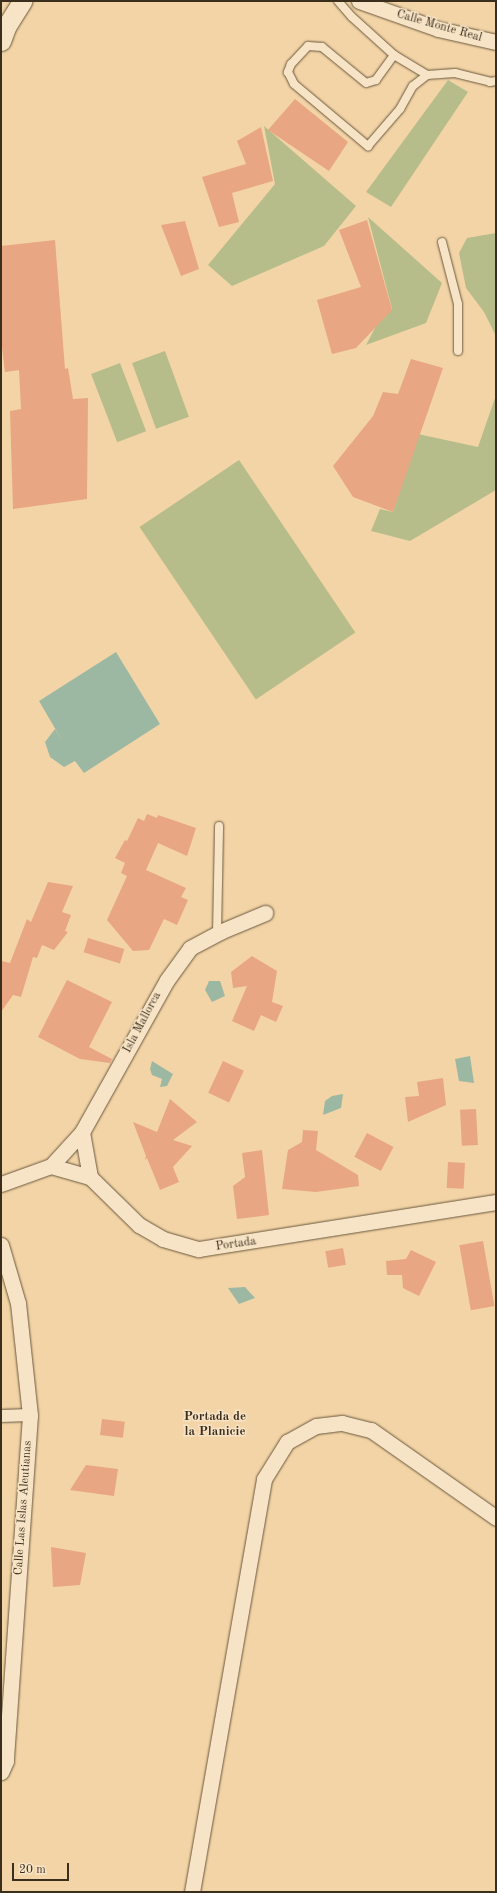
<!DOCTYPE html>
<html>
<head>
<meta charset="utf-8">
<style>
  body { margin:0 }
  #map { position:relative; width:497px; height:1893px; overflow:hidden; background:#f3d4a6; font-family:"Old Standard TT",serif }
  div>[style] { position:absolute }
  .green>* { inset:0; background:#b7bd8a; transform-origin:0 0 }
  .water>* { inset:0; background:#9cb8a3 }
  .building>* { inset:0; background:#e8a682; transform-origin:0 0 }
  .roads { filter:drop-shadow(0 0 1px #69583e) drop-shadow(0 0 1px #69583e) }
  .service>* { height:8px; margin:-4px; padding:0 4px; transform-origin:4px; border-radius:4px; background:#f7e3c5 }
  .pedestrian>* { height:12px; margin:-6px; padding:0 6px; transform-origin:6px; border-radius:6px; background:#f7e3c5 }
  .minor>* { height:15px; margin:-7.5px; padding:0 7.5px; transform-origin:7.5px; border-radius:7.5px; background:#f7e3c5 }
  .tertiary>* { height:19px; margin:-9.5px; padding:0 9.5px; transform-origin:9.5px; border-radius:9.5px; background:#f7e3c5 }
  span { translate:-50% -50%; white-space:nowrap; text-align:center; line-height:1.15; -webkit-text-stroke:3px #f7e3c5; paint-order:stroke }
  .street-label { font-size:12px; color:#3b2e1c }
  .neighbourhood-label { font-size:13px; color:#3b2e1c; font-weight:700 }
  .frame { position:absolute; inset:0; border:2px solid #3b2e1c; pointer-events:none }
  .scale { position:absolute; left:12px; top:1863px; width:57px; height:18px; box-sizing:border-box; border:2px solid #3b2e1c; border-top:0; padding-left:5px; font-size:12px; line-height:14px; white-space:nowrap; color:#3b2e1c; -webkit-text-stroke:3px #f7e3c5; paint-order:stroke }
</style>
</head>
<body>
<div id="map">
  <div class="green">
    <i style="clip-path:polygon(448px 80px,468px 92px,391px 207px,366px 192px)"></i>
    <i style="clip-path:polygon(264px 126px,356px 206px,324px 246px,232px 286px,208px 265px,275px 184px)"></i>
    <i style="clip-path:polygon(368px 217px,442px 283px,426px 323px,366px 345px,376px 326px,392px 309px)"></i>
    <i style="clip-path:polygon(496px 233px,496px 336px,484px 312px,466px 288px,459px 253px,467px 238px)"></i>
    <i style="left:165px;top:351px;width:70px;height:35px;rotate:70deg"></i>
    <i style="left:120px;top:363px;width:73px;height:31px;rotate:69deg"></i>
    <i style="clip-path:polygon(496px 395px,496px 490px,410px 541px,371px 531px,380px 509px,393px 512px,418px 434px,478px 447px)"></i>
    <i style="left:239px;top:460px;width:208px;height:120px;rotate:56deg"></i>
  </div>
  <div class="water">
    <i style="clip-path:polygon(116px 652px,160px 724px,84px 773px,75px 761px,64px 767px,50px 757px,45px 742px,55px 729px,63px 742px,39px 701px)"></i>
    <i style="clip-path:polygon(209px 981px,220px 981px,225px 996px,212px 1002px,205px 990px)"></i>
    <i style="clip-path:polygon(470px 1056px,474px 1083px,459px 1081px,455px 1059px)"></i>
    <i style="clip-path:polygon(152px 1061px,173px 1074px,167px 1086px,160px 1087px,162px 1079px,152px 1075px,150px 1069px)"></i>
    <i style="clip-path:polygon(343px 1094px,341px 1108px,323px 1115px,325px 1101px,332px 1096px)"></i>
    <i style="clip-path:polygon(245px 1287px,255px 1298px,239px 1304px,228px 1288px)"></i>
  </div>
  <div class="building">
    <i style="clip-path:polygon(295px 99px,348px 142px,329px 171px,268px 130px)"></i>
    <i style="clip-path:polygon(261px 127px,273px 181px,232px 193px,239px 222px,219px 227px,202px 177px,246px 164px,237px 141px)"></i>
    <i style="clip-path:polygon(367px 220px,392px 310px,356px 348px,332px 354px,317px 300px,361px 287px,339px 230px)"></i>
    <i style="clip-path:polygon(185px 221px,199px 269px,181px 276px,161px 225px)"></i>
    <i style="clip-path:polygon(55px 240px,65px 369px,68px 368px,73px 399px,88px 398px,87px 499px,13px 509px,10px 411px,21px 409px,19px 370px,5px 372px,1px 339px,1px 246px)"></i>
    <i style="clip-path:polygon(411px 359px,443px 368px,393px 512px,353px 497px,333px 466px,373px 416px,383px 392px,398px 394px)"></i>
    <i style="clip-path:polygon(147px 814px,157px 818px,158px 815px,196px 828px,187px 856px,158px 843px,146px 870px,186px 888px,181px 897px,188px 900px,177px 925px,164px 919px,149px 950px,133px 951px,107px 920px,127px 876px,121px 873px,125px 863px,115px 858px,125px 840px,127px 841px,138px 818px,144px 821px)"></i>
    <i style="clip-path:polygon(48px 882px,73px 886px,62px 912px,71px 915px,65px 931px,68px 932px,54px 950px,42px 945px,37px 958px,33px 957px,21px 997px,13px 995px,1px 1012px,1px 961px,10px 963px,27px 919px,31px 922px)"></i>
    <i style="left:88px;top:938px;width:38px;height:15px;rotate:17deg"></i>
    <i style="clip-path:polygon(252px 956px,277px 971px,272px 1002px,283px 1006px,276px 1022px,261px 1015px,254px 1031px,232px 1021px,247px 986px,233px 988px,231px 972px)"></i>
    <i style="clip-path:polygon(67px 980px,112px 1002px,89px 1047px,112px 1059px,110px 1063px,80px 1059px,38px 1037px)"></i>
    <i style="left:223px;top:1061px;width:23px;height:35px;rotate:25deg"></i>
    <i style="clip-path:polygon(443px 1078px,446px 1105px,408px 1122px,405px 1097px,419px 1096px,417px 1082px)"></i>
    <i style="clip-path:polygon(170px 1099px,197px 1122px,173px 1140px,192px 1146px,173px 1167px,179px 1182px,160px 1190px,147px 1158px,145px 1160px,146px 1156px,133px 1122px,157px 1132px)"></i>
    <i style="left:476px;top:1109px;width:36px;height:16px;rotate:87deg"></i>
    <i style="clip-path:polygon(303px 1130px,318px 1131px,316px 1150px,358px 1175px,359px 1186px,316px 1192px,282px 1189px,288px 1150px,302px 1142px)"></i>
    <i style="left:367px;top:1133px;width:30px;height:27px;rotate:28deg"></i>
    <i style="clip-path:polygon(262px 1150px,269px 1215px,237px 1219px,233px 1186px,245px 1177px,242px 1153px)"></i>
    <i style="left:448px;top:1162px;width:17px;height:26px;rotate:3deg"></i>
    <i style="left:483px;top:1241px;width:66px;height:24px;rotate:80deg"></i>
    <i style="left:343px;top:1248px;width:17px;height:18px;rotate:80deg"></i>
    <i style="clip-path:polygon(411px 1250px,436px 1262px,419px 1296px,403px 1288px,402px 1275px,387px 1275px,386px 1261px,406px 1259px)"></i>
    <i style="left:102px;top:1419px;width:23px;height:16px;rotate:7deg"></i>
    <i style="clip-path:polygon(86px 1465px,118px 1469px,114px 1496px,70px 1490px)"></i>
    <i style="clip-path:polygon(51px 1547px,86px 1553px,80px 1585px,53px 1587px)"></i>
  </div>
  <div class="roads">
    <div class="service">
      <i style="left:338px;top:1px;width:21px;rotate:49deg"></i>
      <i style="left:352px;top:17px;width:57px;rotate:42.1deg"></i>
      <i style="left:394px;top:55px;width:39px;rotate:31deg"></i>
      <i style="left:394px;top:55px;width:31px;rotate:126deg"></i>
      <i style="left:376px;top:80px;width:10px;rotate:163deg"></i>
      <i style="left:366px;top:83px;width:57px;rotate:-140.7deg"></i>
      <i style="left:322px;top:47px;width:14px;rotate:-176deg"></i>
      <i style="left:308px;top:46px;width:25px;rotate:133deg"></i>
      <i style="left:291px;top:64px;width:9px;rotate:111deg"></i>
      <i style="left:288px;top:72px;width:13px;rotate:63deg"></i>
      <i style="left:294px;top:84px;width:97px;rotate:40deg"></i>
      <i style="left:368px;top:146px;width:49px;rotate:-49.1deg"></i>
      <i style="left:400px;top:109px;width:26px;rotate:-61deg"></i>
      <i style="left:413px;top:86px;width:18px;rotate:-38deg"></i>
      <i style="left:427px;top:75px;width:28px;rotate:-4deg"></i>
      <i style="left:455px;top:73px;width:36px;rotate:14deg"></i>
      <i style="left:490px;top:82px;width:6px;rotate:-9deg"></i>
      <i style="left:442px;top:242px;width:64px;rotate:75.5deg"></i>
      <i style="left:458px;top:304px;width:47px;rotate:90deg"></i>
      <i style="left:217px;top:934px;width:108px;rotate:-88.9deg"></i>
    </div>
    <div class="pedestrian">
      <i style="left:1px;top:1416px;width:29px;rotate:-2deg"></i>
    </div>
    <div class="minor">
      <i style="left:359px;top:1px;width:84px;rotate:19.5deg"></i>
      <i style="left:438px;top:29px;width:59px;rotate:12.6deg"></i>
      <i style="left:82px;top:1132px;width:46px;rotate:79.9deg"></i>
      <i style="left:51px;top:1166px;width:46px;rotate:-47.6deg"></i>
      <i style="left:82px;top:1132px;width:174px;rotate:-60.8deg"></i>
      <i style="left:167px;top:980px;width:39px;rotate:-54deg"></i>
      <i style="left:190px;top:948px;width:36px;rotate:-28deg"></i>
      <i style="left:222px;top:931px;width:47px;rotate:-22.7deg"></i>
      <i style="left:1px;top:1184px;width:53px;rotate:-19.8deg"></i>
      <i style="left:51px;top:1166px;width:41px;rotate:15.8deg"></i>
      <i style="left:90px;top:1177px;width:69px;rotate:44.4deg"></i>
      <i style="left:139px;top:1225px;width:28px;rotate:30deg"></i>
      <i style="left:163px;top:1239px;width:37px;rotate:16deg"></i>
      <i style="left:199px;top:1249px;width:301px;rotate:-9deg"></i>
      <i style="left:1px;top:1245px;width:60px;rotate:73.7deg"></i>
      <i style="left:18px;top:1303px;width:113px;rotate:83.9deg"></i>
      <i style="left:30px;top:1415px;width:347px;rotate:94deg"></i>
      <i style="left:6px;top:1761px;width:12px;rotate:114deg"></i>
      <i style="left:192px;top:1892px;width:419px;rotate:-80.1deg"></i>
      <i style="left:264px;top:1479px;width:44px;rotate:-58.1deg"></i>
      <i style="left:287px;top:1442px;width:33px;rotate:-29deg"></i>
      <i style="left:316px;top:1426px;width:26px;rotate:-7deg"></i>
      <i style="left:342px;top:1423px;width:30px;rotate:14deg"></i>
      <i style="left:371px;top:1430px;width:153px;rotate:35.1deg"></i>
    </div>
    <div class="tertiary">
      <i style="left:1px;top:41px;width:15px;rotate:-70deg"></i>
      <i style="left:6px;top:27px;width:31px;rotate:-58deg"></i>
    </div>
  </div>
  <div class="street-label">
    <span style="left:439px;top:27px;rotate:16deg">Calle Monte Real</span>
    <span style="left:143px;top:1023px;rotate:-62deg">Isla Mallorca</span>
    <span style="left:236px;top:1245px;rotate:-8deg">Portada</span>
    <span style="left:24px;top:1508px;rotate:-86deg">Calle Las Islas Aleutianas</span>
  </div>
  <div class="neighbourhood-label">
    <span style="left:215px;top:1425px">Portada de<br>la Planicie</span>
  </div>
  <div class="frame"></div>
  <div class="scale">20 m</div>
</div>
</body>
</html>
